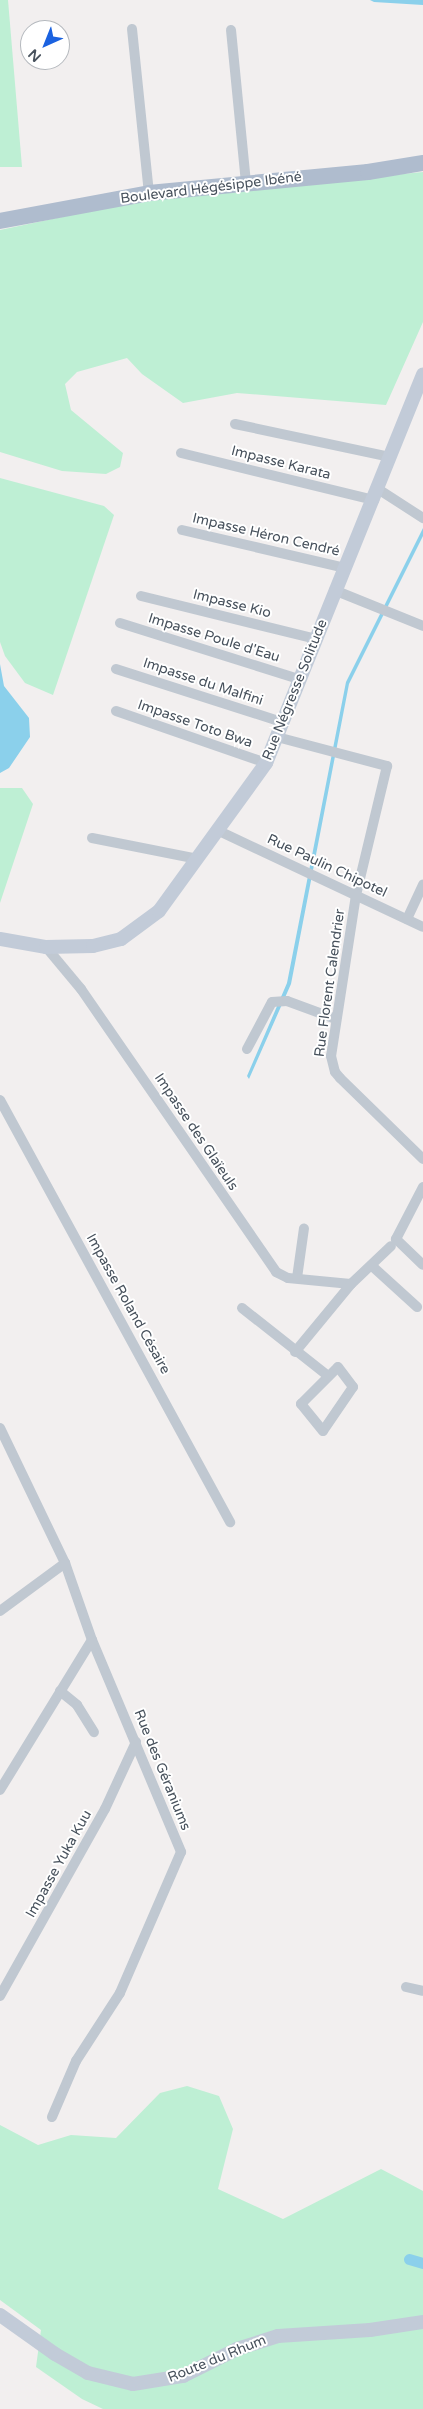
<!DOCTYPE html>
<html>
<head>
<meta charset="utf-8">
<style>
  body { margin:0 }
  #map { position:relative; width:423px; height:2409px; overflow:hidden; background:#f2efef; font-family:"Varela Round",sans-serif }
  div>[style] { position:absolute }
  .green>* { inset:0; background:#beefd4 }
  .water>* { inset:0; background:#8bd0eb }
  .canal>* { height:11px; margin:-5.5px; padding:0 5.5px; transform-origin:5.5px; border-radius:5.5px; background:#8bd0eb }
  .street>* { height:10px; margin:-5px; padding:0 5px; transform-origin:5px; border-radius:5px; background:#c0c8d1 }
  .secondary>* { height:14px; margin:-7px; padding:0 7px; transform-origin:7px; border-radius:7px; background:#c2cbd8 }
  .primary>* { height:16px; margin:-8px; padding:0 8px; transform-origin:8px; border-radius:8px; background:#afbcce }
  span { translate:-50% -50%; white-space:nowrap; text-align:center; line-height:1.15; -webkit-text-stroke:4px #fff; paint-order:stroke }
  .street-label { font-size:14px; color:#47515c }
  .north { position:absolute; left:20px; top:20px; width:50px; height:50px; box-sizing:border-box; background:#fff; border:1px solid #b5b9be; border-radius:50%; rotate:224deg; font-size:14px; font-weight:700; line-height:20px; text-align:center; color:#47515c }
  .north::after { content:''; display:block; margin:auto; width:18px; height:22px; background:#1b62e0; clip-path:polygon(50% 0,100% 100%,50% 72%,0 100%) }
</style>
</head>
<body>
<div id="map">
  <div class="green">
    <i style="clip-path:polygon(0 0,8px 0,22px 167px,0 167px)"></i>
    <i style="clip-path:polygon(423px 172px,423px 322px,386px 405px,237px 393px,183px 403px,142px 374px,127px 358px,77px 372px,65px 384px,71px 410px,123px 453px,120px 467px,106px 474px,62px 471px,0 452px,0 230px,152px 198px)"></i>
    <i style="clip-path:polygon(0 478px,104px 506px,114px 515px,53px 695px,25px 683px,5px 656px,0 642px)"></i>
    <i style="clip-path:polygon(0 788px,22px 788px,33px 804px,0 903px)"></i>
    <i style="clip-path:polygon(187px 2086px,219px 2096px,233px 2129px,218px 2189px,283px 2219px,381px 2169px,423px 2191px,423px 2409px,103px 2409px,82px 2399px,36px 2367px,41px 2330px,0 2300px,0 2125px,38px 2145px,71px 2135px,116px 2138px,160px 2093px)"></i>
  </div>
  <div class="water">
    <i style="clip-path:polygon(370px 0,423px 0,423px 5px,374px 2px)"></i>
    <i style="clip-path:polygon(423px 528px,423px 536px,349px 684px,291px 984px,249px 1079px,247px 1076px,287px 983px,346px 682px)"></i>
    <i style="clip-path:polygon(0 664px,4px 686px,29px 718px,30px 737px,9px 768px,0 773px)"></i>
  </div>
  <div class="canal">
    <i style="left:409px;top:2259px;width:15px;rotate:16deg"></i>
  </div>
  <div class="street">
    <i style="left:132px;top:29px;width:165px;rotate:84.1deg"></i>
    <i style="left:231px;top:30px;width:154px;rotate:84.4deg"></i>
    <i style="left:235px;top:424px;width:158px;rotate:12deg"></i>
    <i style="left:181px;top:453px;width:199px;rotate:13.7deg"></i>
    <i style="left:378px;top:489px;width:54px;rotate:32.8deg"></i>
    <i style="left:182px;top:530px;width:167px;rotate:13.1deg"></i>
    <i style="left:334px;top:590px;width:96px;rotate:22deg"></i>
    <i style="left:141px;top:596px;width:180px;rotate:13.8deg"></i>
    <i style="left:120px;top:623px;width:188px;rotate:17.4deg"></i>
    <i style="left:116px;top:669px;width:174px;rotate:17.7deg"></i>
    <i style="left:116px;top:711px;width:159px;rotate:19.1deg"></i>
    <i style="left:277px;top:737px;width:114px;rotate:14.8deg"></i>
    <i style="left:387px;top:766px;width:133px;rotate:103.5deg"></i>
    <i style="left:356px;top:895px;width:163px;rotate:98.8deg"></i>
    <i style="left:331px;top:1056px;width:16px;rotate:76deg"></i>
    <i style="left:335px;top:1072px;width:8px;rotate:50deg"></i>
    <i style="left:340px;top:1078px;width:116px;rotate:44.3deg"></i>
    <i style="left:219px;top:831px;width:225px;rotate:25.2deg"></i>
    <i style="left:92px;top:838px;width:108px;rotate:11.2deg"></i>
    <i style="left:407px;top:919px;width:38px;rotate:-65deg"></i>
    <i style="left:46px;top:947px;width:55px;rotate:50.2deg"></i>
    <i style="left:81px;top:989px;width:344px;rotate:55.4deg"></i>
    <i style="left:276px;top:1272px;width:13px;rotate:27deg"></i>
    <i style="left:288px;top:1278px;width:63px;rotate:5.4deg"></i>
    <i style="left:247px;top:1049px;width:53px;rotate:-62deg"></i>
    <i style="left:272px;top:1002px;width:15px;rotate:-4deg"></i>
    <i style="left:287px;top:1001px;width:52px;rotate:20.2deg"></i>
    <i style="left:0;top:1100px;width:481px;rotate:61.4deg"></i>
    <i style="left:423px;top:1187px;width:59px;rotate:117.4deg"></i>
    <i style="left:396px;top:1239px;width:37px;rotate:44deg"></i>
    <i style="left:372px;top:1266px;width:61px;rotate:42.3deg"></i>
    <i style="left:297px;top:1278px;width:50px;rotate:-82deg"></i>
    <i style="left:242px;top:1308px;width:110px;rotate:38.3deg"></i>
    <i style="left:295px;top:1352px;width:88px;rotate:-50.5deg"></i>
    <i style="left:351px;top:1284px;width:55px;rotate:-43.5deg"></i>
    <i style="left:338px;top:1367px;width:25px;rotate:53deg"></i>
    <i style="left:353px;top:1387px;width:53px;rotate:124.3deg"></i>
    <i style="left:323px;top:1431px;width:35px;rotate:-129deg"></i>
    <i style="left:301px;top:1404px;width:52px;rotate:-45deg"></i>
    <i style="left:0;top:1428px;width:150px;rotate:64.3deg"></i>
    <i style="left:65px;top:1563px;width:82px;rotate:70.7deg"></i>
    <i style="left:92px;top:1640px;width:230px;rotate:67.2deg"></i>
    <i style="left:181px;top:1852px;width:154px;rotate:113.4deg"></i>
    <i style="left:120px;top:1993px;width:81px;rotate:122.9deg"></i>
    <i style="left:76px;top:2061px;width:61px;rotate:113.2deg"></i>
    <i style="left:0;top:1611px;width:81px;rotate:-36.4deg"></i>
    <i style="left:60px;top:1691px;width:22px;rotate:39deg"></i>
    <i style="left:77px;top:1705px;width:32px;rotate:58deg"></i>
    <i style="left:0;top:1790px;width:176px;rotate:-58.5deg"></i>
    <i style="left:406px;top:1987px;width:17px;rotate:13deg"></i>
    <i style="left:0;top:1996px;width:214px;rotate:-60.7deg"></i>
    <i style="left:105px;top:1809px;width:74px;rotate:-65.2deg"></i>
  </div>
  <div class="secondary">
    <i style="left:0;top:939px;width:47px;rotate:9.9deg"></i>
    <i style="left:46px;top:947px;width:47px;rotate:-1.2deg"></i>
    <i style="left:93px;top:946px;width:29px;rotate:-14deg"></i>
    <i style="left:121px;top:939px;width:47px;rotate:-36.4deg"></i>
    <i style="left:159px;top:911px;width:183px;rotate:-54.1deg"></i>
    <i style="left:266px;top:763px;width:419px;rotate:-68deg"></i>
    <i style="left:0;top:2315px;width:67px;rotate:35.3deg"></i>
    <i style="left:55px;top:2354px;width:38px;rotate:30deg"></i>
    <i style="left:88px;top:2373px;width:46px;rotate:13.7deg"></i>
    <i style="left:133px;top:2384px;width:51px;rotate:-9.1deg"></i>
    <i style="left:183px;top:2376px;width:60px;rotate:-26.6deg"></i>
    <i style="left:237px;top:2349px;width:43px;rotate:-17.6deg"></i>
    <i style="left:278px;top:2336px;width:92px;rotate:-3.7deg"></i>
    <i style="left:370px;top:2330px;width:54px;rotate:-8.6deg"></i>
  </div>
  <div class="primary">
    <i style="left:0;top:221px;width:152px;rotate:-10.6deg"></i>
    <i style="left:149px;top:193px;width:220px;rotate:-5.5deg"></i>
    <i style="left:368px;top:172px;width:56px;rotate:-9.3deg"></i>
  </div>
  <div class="street-label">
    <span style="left:211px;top:188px;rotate:-7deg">Boulevard Hégésippe Ibéné</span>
    <span style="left:281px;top:463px;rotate:14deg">Impasse Karata</span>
    <span style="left:266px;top:535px;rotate:13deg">Impasse Héron Cendré</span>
    <span style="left:232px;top:604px;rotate:14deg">Impasse Kio</span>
    <span style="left:214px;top:638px;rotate:17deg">Impasse Poule d'Eau</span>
    <span style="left:203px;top:682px;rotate:18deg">Impasse du Malfini</span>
    <span style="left:295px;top:690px;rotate:-68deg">Rue Négresse Solitude</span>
    <span style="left:195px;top:724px;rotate:19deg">Impasse Toto Bwa</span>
    <span style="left:327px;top:866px;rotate:25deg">Rue Paulin Chipotel</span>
    <span style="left:330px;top:983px;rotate:-82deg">Rue Florent Calendrier</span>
    <span style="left:196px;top:1132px;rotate:56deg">Impasse des Glaïeuls</span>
    <span style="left:128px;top:1304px;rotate:61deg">Impasse Roland Césaire</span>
    <span style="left:162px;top:1770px;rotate:68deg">Rue des Géraniums</span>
    <span style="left:59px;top:1864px;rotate:-61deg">Impasse Yuka Kuu</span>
    <span style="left:217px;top:2359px;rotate:-22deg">Route du Rhum</span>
  </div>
  <div class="north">N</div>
</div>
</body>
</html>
